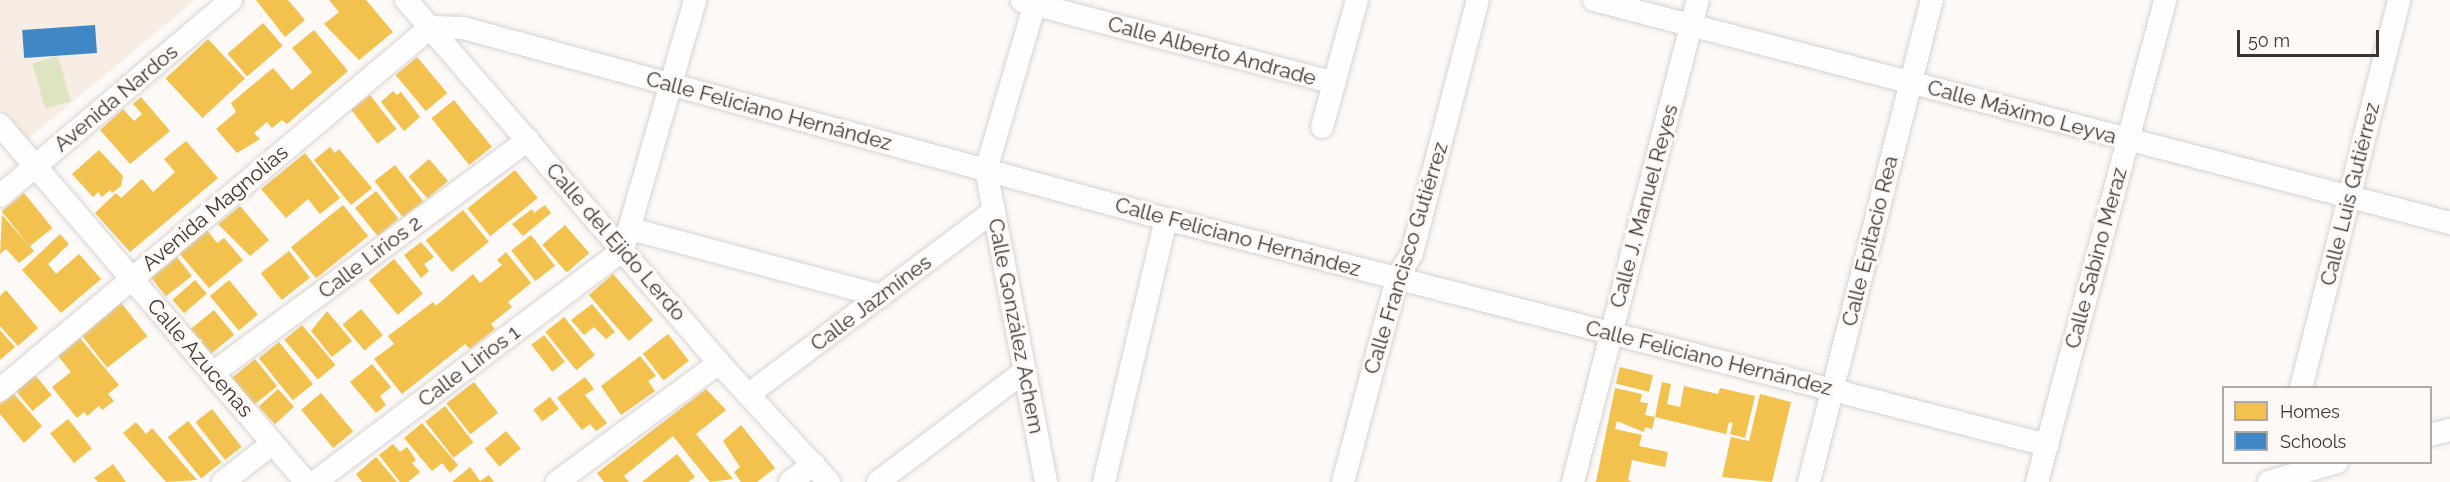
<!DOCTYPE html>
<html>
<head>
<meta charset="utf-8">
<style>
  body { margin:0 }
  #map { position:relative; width:2450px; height:482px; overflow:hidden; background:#fcf9f7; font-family:Raleway,sans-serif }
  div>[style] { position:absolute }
  .built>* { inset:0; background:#f8ede5 }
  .green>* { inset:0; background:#dfe5c3; transform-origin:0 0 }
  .homes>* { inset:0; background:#f2c14e; transform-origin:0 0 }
  .schools>* { inset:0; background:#3f88c5; transform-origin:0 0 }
  .roads { filter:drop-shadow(0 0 2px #d8d3d0) drop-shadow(0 0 2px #d8d3d0) }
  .street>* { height:22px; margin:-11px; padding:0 11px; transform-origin:11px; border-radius:11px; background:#fffefe }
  span { translate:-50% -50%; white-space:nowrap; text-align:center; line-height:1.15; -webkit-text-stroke:6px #fdf9f6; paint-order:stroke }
  .street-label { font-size:21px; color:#3c342e }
  .legend { position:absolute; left:2222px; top:386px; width:210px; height:78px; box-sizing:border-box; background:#fdf9f6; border:2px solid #b0aaa6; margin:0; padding:8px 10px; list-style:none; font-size:18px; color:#3c342e }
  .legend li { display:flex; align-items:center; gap:12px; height:30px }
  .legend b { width:30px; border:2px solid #b0aaa6 }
  .scale { position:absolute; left:2237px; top:30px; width:142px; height:27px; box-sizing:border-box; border:3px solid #3c342e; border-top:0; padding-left:8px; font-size:18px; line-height:21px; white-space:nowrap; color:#3c342e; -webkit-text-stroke:4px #fdf9f6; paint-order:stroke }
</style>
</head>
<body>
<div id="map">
  <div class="built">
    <i style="clip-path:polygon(0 0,195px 0,28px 139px,0 109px)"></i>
  </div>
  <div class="green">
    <i style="left:58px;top:56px;width:47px;height:27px;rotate:74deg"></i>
  </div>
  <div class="homes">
    <i style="clip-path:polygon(256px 0,288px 0,305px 20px,285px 37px)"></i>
    <i style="clip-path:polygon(329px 0,366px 0,393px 32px,359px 60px,324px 24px,339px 12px)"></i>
    <i style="left:263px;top:23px;width:30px;height:47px;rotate:49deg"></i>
    <i style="clip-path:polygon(314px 30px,348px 71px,287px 124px,282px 120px,272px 128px,267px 122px,254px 133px,260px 139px,237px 153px,216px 129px,236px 112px,231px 103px,273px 68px,292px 90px,312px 72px,292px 48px)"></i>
    <i style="left:208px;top:39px;width:54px;height:58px;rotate:47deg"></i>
    <i style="left:417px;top:57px;width:47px;height:28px;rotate:50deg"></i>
    <i style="clip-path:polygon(393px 91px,397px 95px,401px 92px,420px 117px,404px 131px,381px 102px)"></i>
    <i style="left:370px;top:95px;width:43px;height:24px;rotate:52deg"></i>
    <i style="clip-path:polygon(141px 97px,170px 131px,130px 164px,100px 130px,123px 109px,134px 121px,142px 114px,133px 104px)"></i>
    <i style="left:454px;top:100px;width:60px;height:29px;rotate:51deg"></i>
    <i style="clip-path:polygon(186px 141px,218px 178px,130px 252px,95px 213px,116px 193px,121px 198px,142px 179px,153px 192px,175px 172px,164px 159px)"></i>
    <i style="clip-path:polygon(330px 147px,335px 153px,339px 149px,372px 188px,351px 205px,314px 160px)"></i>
    <i style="clip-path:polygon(99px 150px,123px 176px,121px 186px,112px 193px,110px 190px,102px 197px,98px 192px,93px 197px,72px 174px)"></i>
    <i style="clip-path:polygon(305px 153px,340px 198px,320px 214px,308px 199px,286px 218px,261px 189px)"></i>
    <i style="left:429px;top:159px;width:29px;height:27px;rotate:49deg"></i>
    <i style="left:395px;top:165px;width:46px;height:26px;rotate:52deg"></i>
    <i style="left:515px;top:170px;width:36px;height:61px;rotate:51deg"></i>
    <i style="left:376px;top:191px;width:36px;height:27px;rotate:51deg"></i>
    <i style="left:24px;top:193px;width:45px;height:29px;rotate:51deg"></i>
    <i style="left:343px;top:205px;width:40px;height:67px;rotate:51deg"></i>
    <i style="clip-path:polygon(545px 205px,551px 213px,523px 236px,512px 224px,532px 209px,534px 213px)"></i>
    <i style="clip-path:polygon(240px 206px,269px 240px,250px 256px,218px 224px)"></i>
    <i style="left:463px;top:210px;width:41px;height:48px;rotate:51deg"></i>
    <i style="clip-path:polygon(2px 215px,34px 251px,19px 263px,6px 249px,0 254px)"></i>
    <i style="left:565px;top:225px;width:37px;height:30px;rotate:49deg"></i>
    <i style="clip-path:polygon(207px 230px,217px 243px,224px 238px,243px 260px,209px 288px,179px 253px)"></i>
    <i style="clip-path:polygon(60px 234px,69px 244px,48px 264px,56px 274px,79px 254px,101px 279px,61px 313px,22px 270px)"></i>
    <i style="left:531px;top:235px;width:39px;height:25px;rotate:52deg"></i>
    <i style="clip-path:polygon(421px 242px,434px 257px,424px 264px,429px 271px,421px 278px,404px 255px)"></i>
    <i style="left:289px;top:251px;width:34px;height:36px;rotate:52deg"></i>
    <i style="clip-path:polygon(506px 252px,531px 283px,508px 302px,512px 307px,491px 324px,495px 329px,470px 349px,465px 344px,402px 394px,374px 359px,394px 344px,388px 336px,433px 302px,436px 306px,473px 274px,480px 283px,502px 265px,497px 260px)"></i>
    <i style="left:177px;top:257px;width:24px;height:33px;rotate:52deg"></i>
    <i style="left:394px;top:259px;width:45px;height:33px;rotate:50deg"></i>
    <i style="left:613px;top:274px;width:61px;height:32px;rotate:49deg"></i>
    <i style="left:195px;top:280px;width:18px;height:30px;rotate:49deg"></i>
    <i style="left:229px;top:280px;width:45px;height:25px;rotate:50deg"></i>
    <i style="clip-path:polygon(6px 290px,38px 328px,18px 346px,0 326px,0 296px)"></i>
    <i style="left:119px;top:300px;width:46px;height:51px;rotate:52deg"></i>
    <i style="clip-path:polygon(592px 304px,615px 332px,606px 339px,594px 327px,584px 335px,571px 320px)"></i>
    <i style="left:361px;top:309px;width:34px;height:24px;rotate:50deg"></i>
    <i style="left:214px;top:310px;width:32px;height:30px;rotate:51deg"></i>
    <i style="clip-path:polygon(327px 311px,352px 341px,332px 357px,311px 331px)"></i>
    <i style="left:564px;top:317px;width:49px;height:24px;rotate:51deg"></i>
    <i style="left:302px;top:325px;width:52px;height:23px;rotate:50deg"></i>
    <i style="clip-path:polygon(0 330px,15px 347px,0 360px)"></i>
    <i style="left:668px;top:334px;width:34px;height:32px;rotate:52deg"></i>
    <i style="left:544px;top:335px;width:34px;height:16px;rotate:52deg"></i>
    <i style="clip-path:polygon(80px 338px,119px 385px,108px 394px,114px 401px,102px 410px,99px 406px,87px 416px,84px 412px,77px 418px,52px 387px,71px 372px,58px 356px)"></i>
    <i style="left:279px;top:342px;width:54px;height:26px;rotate:51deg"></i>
    <i style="clip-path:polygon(640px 356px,656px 376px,648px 381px,655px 391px,621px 415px,601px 386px)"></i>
    <i style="left:255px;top:359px;width:35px;height:30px;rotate:51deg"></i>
    <i style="clip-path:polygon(372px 364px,391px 387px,380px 396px,386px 405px,376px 413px,350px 382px)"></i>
    <i style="left:1620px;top:367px;width:34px;height:17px;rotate:14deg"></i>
    <i style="left:35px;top:375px;width:26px;height:25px;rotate:50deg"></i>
    <i style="clip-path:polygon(585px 377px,594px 389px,585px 395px,607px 423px,596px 431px,590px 424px,582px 430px,557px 398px)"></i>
    <i style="left:474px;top:382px;width:39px;height:35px;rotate:52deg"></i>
    <i style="clip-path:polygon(1662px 382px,1671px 384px,1667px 404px,1680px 407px,1684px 386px,1718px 394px,1720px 388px,1755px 396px,1745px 438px,1730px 434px,1733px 423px,1729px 422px,1726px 434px,1655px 417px,1652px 429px,1645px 427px,1644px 432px,1617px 421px,1615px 429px,1642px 435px,1639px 446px,1668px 452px,1665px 467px,1632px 460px,1628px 480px,1632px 482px,1596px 482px,1615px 388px,1642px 394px,1640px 402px,1648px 403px,1645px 415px,1655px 417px)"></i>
    <i style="left:278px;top:389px;width:24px;height:26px;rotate:48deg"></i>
    <i style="clip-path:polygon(706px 389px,726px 410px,696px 434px,733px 479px,710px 482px,673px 436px,624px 476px,629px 482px,604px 482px,597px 473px)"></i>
    <i style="clip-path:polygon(13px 393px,42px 426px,24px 443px,0 414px,0 404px)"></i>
    <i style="left:321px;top:393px;width:50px;height:26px;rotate:50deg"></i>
    <i style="clip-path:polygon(1760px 394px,1791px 402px,1772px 482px,1722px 477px,1731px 437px,1749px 441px)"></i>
    <i style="left:550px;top:397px;width:15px;height:21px;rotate:53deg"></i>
    <i style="left:445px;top:406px;width:46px;height:25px;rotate:52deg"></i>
    <i style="left:212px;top:409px;width:48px;height:21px;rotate:52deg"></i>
    <i style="left:68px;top:419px;width:38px;height:23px;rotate:51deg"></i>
    <i style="left:188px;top:421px;width:53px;height:26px;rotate:51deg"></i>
    <i style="clip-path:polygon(136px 422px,146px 434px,152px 428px,197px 480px,166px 482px,123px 433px)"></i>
    <i style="clip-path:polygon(422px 423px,458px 465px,450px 473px,442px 463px,432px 471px,404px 438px)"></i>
    <i style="clip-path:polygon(741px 425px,775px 468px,757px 482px,741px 482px,734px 472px,740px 467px,723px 441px)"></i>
    <i style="left:506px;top:431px;width:23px;height:28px;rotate:50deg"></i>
    <i style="clip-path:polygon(393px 444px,400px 452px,407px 447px,416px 460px,412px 463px,420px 472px,408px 482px,400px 482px,379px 455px)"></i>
    <i style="clip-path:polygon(677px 454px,695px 477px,688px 482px,642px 482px)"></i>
    <i style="clip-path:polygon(376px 457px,397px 482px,362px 482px,356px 474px)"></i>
    <i style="clip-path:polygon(113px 464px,126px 482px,98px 482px,94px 478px)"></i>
    <i style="clip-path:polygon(470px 467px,480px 481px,489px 475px,494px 482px,452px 482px)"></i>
  </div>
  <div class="schools">
    <i style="left:95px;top:25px;width:28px;height:73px;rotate:86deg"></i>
  </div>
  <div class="roads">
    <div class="street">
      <i style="left:406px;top:0;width:479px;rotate:49.2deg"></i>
      <i style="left:719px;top:363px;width:162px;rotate:47.3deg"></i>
      <i style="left:1036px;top:0;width:177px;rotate:106.4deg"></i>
      <i style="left:986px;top:170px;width:318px;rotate:79.1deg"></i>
      <i style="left:1594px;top:0;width:885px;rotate:14.6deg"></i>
      <i style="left:1022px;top:1px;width:323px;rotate:14.7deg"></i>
      <i style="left:0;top:125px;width:470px;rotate:49.4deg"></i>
      <i style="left:1322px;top:127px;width:132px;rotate:-74.6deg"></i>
      <i style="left:0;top:196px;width:303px;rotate:-40.3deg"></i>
      <i style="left:631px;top:229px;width:259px;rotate:15deg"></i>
      <i style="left:213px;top:373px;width:392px;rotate:-36.5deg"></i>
      <i style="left:2301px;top:388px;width:400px;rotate:-75.8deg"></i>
      <i style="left:0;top:390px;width:563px;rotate:-40.11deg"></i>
      <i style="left:431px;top:27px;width:32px;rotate:2deg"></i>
      <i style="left:463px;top:28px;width:728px;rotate:15.2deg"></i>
      <i style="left:1166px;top:219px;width:910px;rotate:14.39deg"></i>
      <i style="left:749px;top:394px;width:306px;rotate:-36.8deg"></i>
      <i style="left:2430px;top:435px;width:21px;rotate:-14deg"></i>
      <i style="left:223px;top:482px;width:63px;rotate:-38deg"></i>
      <i style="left:315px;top:482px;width:386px;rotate:-37deg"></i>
      <i style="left:623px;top:250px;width:260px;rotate:-73.9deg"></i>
      <i style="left:557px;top:482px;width:201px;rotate:-36.3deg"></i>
      <i style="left:790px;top:482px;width:30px;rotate:-37deg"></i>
      <i style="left:878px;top:482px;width:184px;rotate:-37.1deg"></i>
      <i style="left:1104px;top:482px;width:270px;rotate:-76.7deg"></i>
      <i style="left:1343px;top:482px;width:210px;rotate:-75.1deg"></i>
      <i style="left:1397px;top:279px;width:30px;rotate:-60deg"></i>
      <i style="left:1412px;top:253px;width:261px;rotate:-75.4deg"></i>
      <i style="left:1573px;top:482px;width:498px;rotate:-75.5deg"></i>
      <i style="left:1809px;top:482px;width:497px;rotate:-75.7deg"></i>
      <i style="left:2037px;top:482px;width:499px;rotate:-75.1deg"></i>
      <i style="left:2269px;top:482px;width:71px;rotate:-16.4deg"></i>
    </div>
  </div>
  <div class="street-label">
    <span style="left:1212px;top:51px;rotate:15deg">Calle Alberto Andrade</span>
    <span style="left:116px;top:98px;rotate:-40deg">Avenida Nardos</span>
    <span style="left:769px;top:111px;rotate:15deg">Calle Feliciano Hernández</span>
    <span style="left:2022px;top:112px;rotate:15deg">Calle Máximo Leyva</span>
    <span style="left:2350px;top:194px;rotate:-76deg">Calle Luis Gutiérrez</span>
    <span style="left:1644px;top:206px;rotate:-75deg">Calle J. Manuel Reyes</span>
    <span style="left:215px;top:208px;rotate:-40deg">Avenida Magnolias</span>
    <span style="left:1238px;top:237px;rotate:15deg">Calle Feliciano Hernández</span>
    <span style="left:1870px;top:241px;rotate:-76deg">Calle Epitacio Rea</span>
    <span style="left:616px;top:242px;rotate:49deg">Calle del Ejido Lerdo</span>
    <span style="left:370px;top:257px;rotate:-37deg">Calle Lirios 2</span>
    <span style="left:1406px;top:258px;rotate:-73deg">Calle Francisco Gutiérrez</span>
    <span style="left:2096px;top:258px;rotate:-75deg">Calle Sabino Meraz</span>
    <span style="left:871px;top:303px;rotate:-37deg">Calle Jazmínes</span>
    <span style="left:1016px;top:326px;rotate:79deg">Calle González Achem</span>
    <span style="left:200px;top:358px;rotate:49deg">Calle Azucenas</span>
    <span style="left:1709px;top:358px;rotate:14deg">Calle Feliciano Hernández</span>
    <span style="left:469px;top:366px;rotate:-37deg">Calle Lirios 1</span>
  </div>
  <ul class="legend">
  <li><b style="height:16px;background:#f2c14e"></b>Homes</li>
  <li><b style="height:16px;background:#3f88c5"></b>Schools</li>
  </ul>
  <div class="scale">50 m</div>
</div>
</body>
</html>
